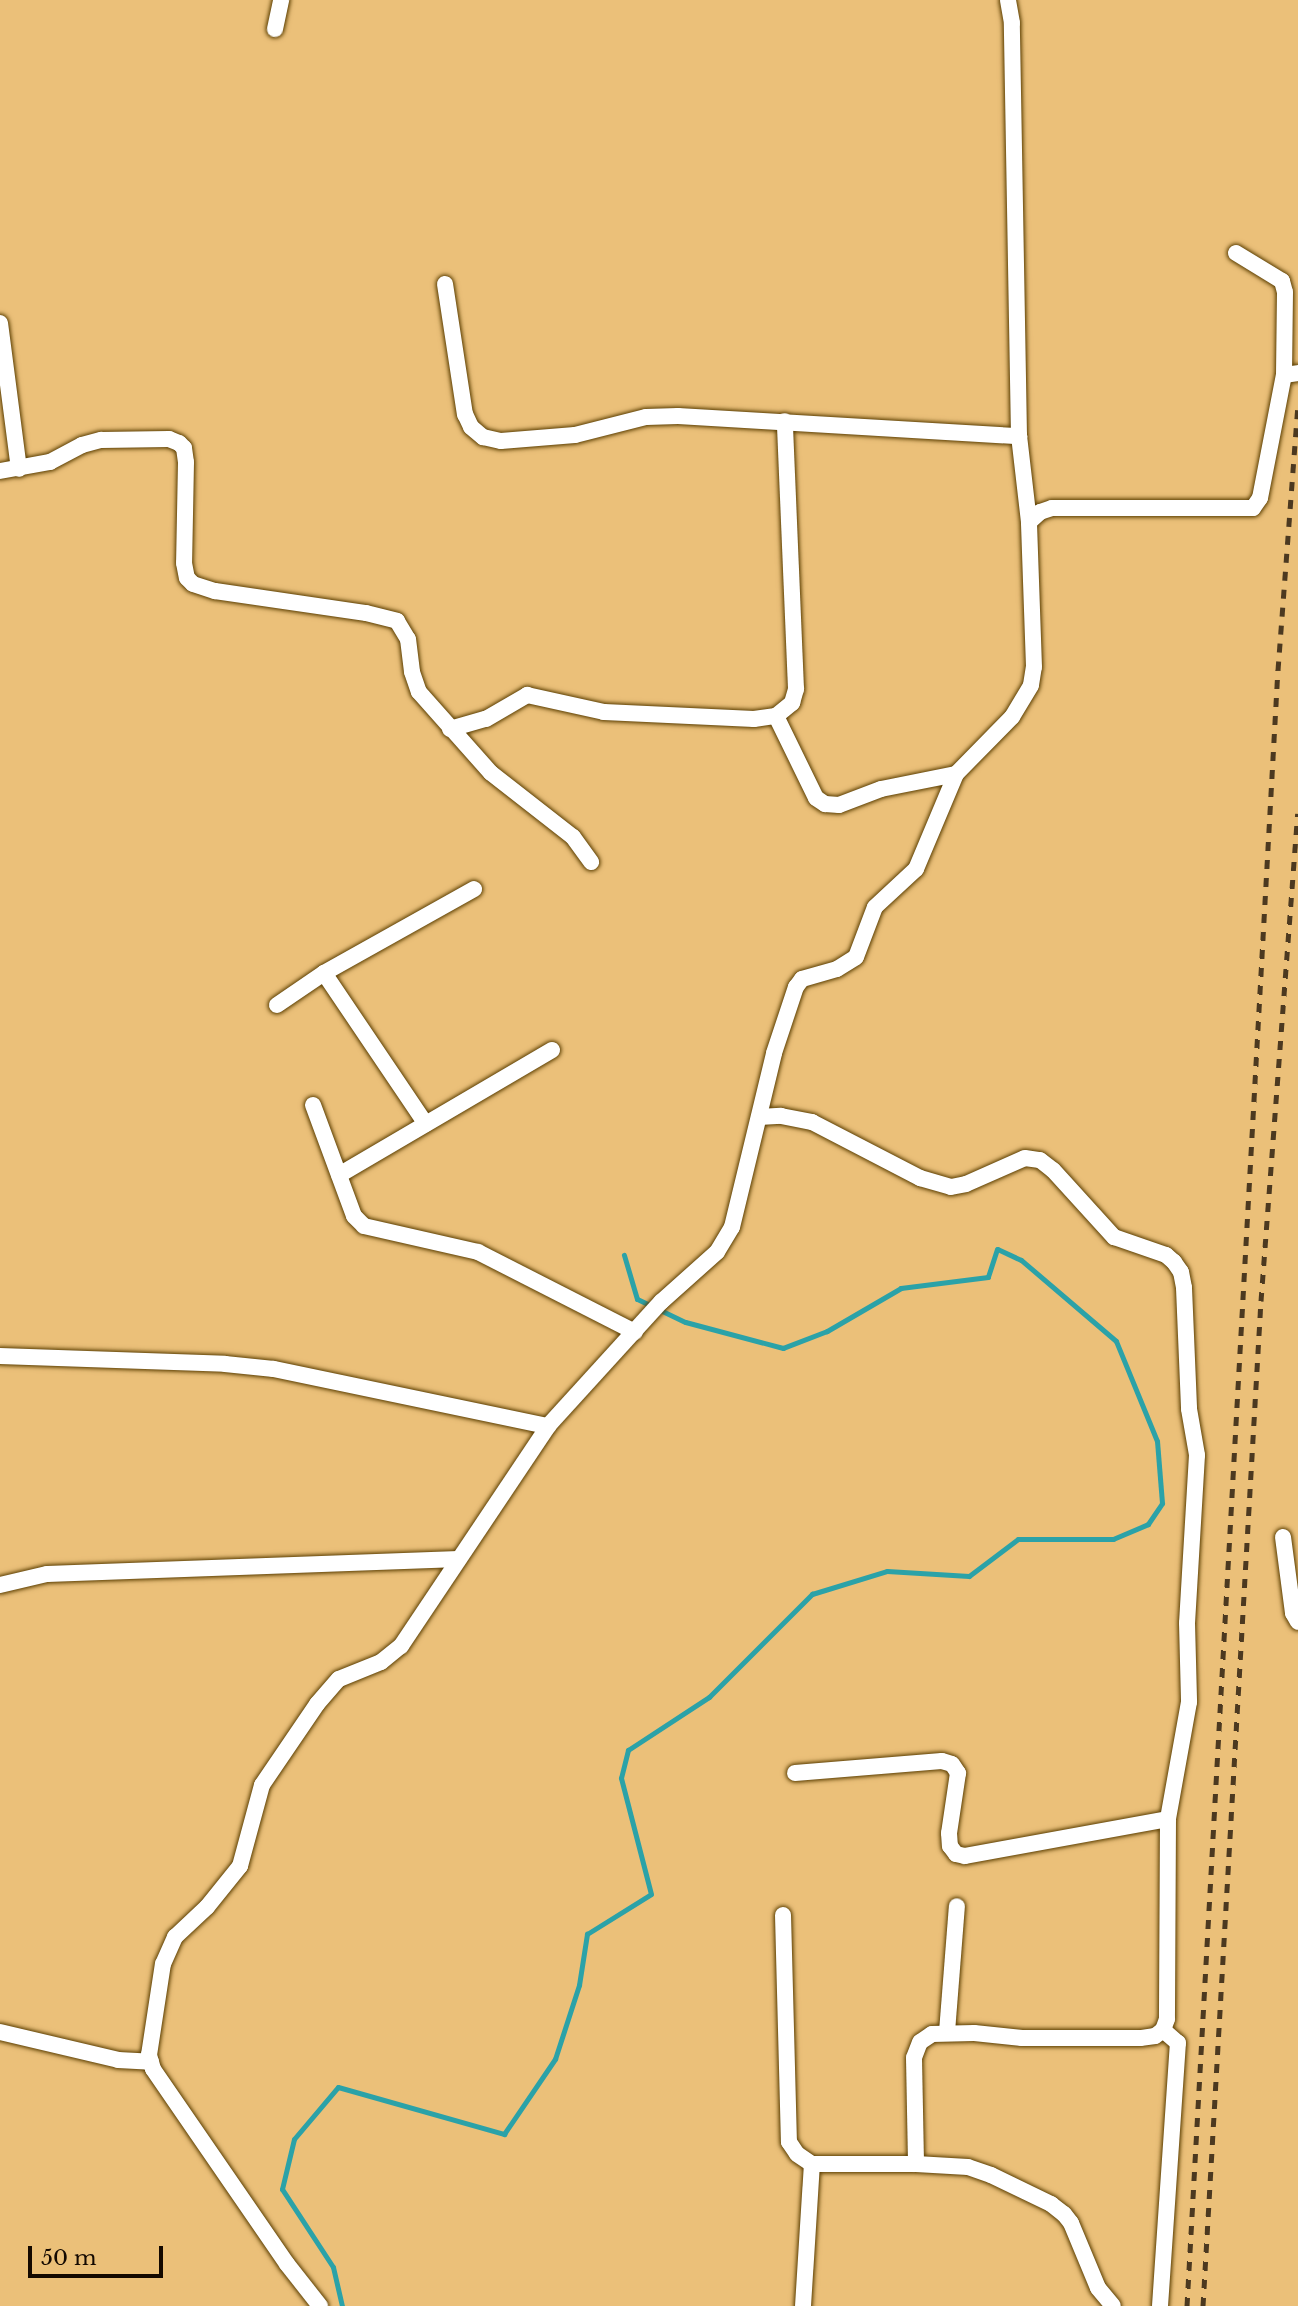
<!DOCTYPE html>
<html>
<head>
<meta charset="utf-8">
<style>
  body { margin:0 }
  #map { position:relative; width:1298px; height:2306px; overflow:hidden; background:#ebc079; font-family:"Libre Baskerville",serif }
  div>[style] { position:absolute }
  .stream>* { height:5px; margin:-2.5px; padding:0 2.5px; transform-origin:2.5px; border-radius:2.5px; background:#2ba2a8 }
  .roads { filter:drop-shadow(0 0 2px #5b3e00) drop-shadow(0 0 2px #5b3e00) }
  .street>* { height:16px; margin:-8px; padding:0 8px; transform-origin:8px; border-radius:8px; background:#fff }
  .rail>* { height:5px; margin-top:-2.5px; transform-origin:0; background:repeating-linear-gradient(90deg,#4c3920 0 9px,transparent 0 18px) }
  span { translate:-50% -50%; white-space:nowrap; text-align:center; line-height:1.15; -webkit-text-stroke:7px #ebc079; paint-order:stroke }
  .scale { position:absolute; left:28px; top:2246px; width:135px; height:32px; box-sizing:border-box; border:4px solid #140900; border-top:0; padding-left:9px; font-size:21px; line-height:24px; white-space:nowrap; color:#140900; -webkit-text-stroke:5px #ebc079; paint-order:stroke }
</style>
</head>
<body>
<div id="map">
  <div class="stream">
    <i style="left:342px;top:2306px;width:40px;rotate:-103deg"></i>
    <i style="left:333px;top:2267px;width:93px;rotate:-123.2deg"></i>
    <i style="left:282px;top:2189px;width:51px;rotate:-76.5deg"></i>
    <i style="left:294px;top:2139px;width:68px;rotate:-49.8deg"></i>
    <i style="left:338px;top:2087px;width:173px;rotate:15.8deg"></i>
    <i style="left:504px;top:2134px;width:91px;rotate:-55.8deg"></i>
    <i style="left:555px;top:2059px;width:78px;rotate:-72deg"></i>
    <i style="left:579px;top:1985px;width:52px;rotate:-81.1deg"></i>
    <i style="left:587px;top:1934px;width:75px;rotate:-32deg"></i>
    <i style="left:651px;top:1894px;width:120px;rotate:-104.5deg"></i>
    <i style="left:621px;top:1778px;width:29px;rotate:-76deg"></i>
    <i style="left:628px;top:1750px;width:97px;rotate:-33.2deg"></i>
    <i style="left:709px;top:1697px;width:146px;rotate:-45deg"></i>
    <i style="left:812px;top:1594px;width:78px;rotate:-17deg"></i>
    <i style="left:887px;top:1571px;width:82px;rotate:3.5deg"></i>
    <i style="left:969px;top:1576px;width:61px;rotate:-37.1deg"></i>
    <i style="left:1018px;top:1539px;width:95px"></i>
    <i style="left:1113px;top:1539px;width:38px;rotate:-23deg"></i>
    <i style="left:1148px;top:1524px;width:25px;rotate:-56deg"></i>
    <i style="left:1162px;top:1503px;width:62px;rotate:-94.6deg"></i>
    <i style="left:1157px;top:1441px;width:108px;rotate:-112.3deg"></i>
    <i style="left:1116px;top:1341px;width:125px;rotate:-139.5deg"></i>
    <i style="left:1021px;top:1260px;width:26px;rotate:-155deg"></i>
    <i style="left:997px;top:1249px;width:29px;rotate:108deg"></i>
    <i style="left:988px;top:1277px;width:88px;rotate:172.8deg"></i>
    <i style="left:901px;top:1288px;width:86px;rotate:149.8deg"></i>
    <i style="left:827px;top:1331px;width:47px;rotate:158.9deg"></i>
    <i style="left:783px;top:1348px;width:101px;rotate:-165.1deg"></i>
    <i style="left:685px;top:1322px;width:53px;rotate:-154.4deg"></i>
    <i style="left:637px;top:1299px;width:46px;rotate:-106.5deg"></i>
  </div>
  <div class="roads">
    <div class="street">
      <i style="left:275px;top:29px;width:30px;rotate:-78deg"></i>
      <i style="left:1236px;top:253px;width:54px;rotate:31.3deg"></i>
      <i style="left:1282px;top:281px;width:11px;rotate:75deg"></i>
      <i style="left:1285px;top:292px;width:83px;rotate:90.7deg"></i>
      <i style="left:445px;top:284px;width:132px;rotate:81.3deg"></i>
      <i style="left:465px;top:414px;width:14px;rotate:65deg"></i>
      <i style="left:471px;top:427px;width:16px;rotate:40deg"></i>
      <i style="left:483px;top:437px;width:18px;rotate:13deg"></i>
      <i style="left:501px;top:441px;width:74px;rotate:-4.6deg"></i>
      <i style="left:575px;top:435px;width:73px;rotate:-14.2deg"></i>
      <i style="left:646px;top:417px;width:32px;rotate:-2deg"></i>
      <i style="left:678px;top:416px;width:342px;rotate:3.4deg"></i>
      <i style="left:0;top:323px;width:147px;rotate:82.6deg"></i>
      <i style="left:0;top:471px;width:51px;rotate:-10.2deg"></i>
      <i style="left:50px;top:462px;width:36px;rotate:-28deg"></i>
      <i style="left:82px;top:445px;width:20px;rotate:-15deg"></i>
      <i style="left:101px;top:440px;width:68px;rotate:-0.8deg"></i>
      <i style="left:169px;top:439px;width:11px;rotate:22deg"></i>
      <i style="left:179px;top:443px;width:7px;rotate:45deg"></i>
      <i style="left:184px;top:448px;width:14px;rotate:82deg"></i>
      <i style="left:186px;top:462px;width:101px;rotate:91.1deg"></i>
      <i style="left:184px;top:563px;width:15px;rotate:79deg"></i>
      <i style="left:187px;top:578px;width:8px;rotate:45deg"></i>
      <i style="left:193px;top:584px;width:23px;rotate:18deg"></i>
      <i style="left:215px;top:591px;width:153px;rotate:8.3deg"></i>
      <i style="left:366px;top:613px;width:32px;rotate:14deg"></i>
      <i style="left:397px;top:621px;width:21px;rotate:59deg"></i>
      <i style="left:408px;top:639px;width:33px;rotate:83deg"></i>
      <i style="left:412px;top:672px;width:21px;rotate:71deg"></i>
      <i style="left:419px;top:692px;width:108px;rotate:48.4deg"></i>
      <i style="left:491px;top:773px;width:104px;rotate:38deg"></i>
      <i style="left:573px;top:837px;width:31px;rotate:54deg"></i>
      <i style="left:1029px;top:522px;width:15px;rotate:-42deg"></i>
      <i style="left:1040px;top:512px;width:13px;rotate:-18deg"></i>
      <i style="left:1052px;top:508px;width:201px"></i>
      <i style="left:1253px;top:508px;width:12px;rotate:-55deg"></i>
      <i style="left:1260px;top:498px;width:125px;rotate:-79deg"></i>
      <i style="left:1284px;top:375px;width:14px;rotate:-8deg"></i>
      <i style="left:776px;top:716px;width:91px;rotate:64deg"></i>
      <i style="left:816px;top:798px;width:11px;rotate:34deg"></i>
      <i style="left:825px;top:804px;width:14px;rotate:4deg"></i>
      <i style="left:839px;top:805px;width:45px;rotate:-20.9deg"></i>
      <i style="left:881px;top:789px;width:76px;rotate:-11.3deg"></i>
      <i style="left:450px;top:729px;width:37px;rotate:-16deg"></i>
      <i style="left:486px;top:719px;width:48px;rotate:-30.3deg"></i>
      <i style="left:527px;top:695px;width:79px;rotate:12.4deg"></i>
      <i style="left:604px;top:712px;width:150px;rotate:2.7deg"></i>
      <i style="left:754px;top:719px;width:22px;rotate:-8deg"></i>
      <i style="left:776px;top:716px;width:21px;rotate:-39deg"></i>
      <i style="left:792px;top:703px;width:15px;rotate:-74deg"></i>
      <i style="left:796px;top:689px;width:268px;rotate:-92.4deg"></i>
      <i style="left:324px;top:973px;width:182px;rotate:56deg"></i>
      <i style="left:277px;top:1005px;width:57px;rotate:-34.2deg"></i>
      <i style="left:324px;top:973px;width:172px;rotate:-29.2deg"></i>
      <i style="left:313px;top:1105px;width:118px;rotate:69.7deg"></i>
      <i style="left:354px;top:1216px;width:14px;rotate:45deg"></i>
      <i style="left:364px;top:1226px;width:117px;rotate:12.8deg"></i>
      <i style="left:478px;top:1252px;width:176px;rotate:27deg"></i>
      <i style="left:759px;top:1117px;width:22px;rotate:-3deg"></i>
      <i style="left:781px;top:1116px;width:32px;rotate:11deg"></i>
      <i style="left:812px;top:1122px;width:122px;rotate:27.4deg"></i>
      <i style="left:920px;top:1178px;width:32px;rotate:16deg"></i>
      <i style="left:951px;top:1187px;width:15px;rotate:-11deg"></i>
      <i style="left:966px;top:1184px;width:64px;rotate:-23.8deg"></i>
      <i style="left:1025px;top:1158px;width:15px;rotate:8deg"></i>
      <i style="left:1040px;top:1160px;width:16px;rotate:38deg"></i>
      <i style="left:1053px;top:1170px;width:91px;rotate:47.7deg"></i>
      <i style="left:1114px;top:1237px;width:55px;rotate:19.1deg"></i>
      <i style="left:1166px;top:1255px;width:11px;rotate:41deg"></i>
      <i style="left:1174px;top:1262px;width:12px;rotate:55deg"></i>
      <i style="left:1181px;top:1272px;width:16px;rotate:79deg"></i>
      <i style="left:1184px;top:1288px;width:121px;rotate:87.6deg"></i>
      <i style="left:1189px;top:1409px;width:47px;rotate:80.1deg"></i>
      <i style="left:1197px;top:1455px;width:168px;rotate:93.4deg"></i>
      <i style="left:1187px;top:1623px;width:79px;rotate:88.5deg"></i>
      <i style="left:1189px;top:1702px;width:119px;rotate:100.2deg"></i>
      <i style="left:1168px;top:1819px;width:200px;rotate:90.3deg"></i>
      <i style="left:1167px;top:2019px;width:12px;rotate:110deg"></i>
      <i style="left:1163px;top:2030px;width:10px;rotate:143deg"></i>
      <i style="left:1155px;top:2036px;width:15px;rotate:172deg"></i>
      <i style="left:1140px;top:2038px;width:118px;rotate:180deg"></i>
      <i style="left:1022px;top:2038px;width:48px;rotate:-174.1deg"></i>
      <i style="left:974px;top:2033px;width:42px;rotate:178.6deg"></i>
      <i style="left:932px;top:2034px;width:14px;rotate:146deg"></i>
      <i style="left:920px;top:2042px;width:17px;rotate:111deg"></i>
      <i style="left:914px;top:2058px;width:106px;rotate:88.9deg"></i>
      <i style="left:339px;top:1175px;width:247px;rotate:-30.4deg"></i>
      <i style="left:0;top:1356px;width:225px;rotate:2deg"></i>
      <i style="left:225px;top:1364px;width:49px;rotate:5.8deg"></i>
      <i style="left:274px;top:1369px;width:280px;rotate:11.8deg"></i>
      <i style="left:1283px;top:1537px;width:77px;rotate:82.5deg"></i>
      <i style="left:1293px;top:1613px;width:10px;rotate:61deg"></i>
      <i style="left:0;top:1585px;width:48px;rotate:-13.2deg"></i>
      <i style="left:47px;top:1574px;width:412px;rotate:-2.1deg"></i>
      <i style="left:795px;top:1773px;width:147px;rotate:-4.7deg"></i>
      <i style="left:942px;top:1761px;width:10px;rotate:17deg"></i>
      <i style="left:952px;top:1764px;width:11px;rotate:56deg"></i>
      <i style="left:958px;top:1773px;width:61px;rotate:98.5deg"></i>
      <i style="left:949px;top:1833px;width:13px;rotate:86deg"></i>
      <i style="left:950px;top:1846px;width:10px;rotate:53deg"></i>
      <i style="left:956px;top:1854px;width:9px;rotate:13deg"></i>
      <i style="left:965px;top:1856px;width:206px;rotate:-10.3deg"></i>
      <i style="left:783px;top:1915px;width:227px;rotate:88.5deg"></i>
      <i style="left:789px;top:2142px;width:14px;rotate:56deg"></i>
      <i style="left:797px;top:2154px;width:18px;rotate:34deg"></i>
      <i style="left:812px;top:2164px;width:104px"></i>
      <i style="left:916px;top:2164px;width:52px;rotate:3.3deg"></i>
      <i style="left:968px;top:2167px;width:24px;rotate:19deg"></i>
      <i style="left:991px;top:2175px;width:67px;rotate:25.8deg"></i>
      <i style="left:1051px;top:2204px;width:16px;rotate:38deg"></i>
      <i style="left:1064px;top:2214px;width:11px;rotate:52deg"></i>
      <i style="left:1071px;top:2223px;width:70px;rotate:67.4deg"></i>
      <i style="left:1098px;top:2288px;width:23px;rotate:50deg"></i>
      <i style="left:0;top:2032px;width:121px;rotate:13.3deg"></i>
      <i style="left:118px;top:2060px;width:33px;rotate:3deg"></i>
      <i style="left:947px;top:2032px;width:126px;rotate:-85.5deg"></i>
      <i style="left:320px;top:2306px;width:53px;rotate:-128.2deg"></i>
      <i style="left:287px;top:2264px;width:237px;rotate:-124.5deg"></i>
      <i style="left:153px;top:2069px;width:15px;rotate:-106deg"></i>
      <i style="left:149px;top:2055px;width:92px;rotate:-81.3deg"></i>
      <i style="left:163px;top:1964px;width:30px;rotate:-66deg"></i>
      <i style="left:175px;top:1937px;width:44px;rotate:-43.2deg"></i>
      <i style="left:207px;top:1907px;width:53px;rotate:-51.2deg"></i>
      <i style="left:240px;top:1866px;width:84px;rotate:-74.8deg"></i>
      <i style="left:262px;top:1785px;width:98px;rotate:-55.8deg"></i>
      <i style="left:317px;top:1704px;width:33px;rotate:-49deg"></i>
      <i style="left:339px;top:1679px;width:45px;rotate:-22deg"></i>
      <i style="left:381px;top:1662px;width:26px;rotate:-39deg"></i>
      <i style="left:401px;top:1646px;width:265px;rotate:-56.2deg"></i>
      <i style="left:548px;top:1426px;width:168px;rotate:-47.7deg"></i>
      <i style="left:661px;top:1302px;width:75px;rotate:-41.8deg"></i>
      <i style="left:717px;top:1252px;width:29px;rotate:-59deg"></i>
      <i style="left:732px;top:1227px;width:179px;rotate:-76.4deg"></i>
      <i style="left:774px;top:1053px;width:70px;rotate:-71.6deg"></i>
      <i style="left:796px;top:987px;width:10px;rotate:-53deg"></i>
      <i style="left:802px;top:979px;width:36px;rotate:-16deg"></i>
      <i style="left:837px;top:969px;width:22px;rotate:-32deg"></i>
      <i style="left:856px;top:957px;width:53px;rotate:-69.2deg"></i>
      <i style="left:875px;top:907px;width:56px;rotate:-42.8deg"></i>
      <i style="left:916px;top:869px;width:103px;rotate:-67.2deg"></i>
      <i style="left:956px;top:774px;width:80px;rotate:-45.5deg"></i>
      <i style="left:1012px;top:717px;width:37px;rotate:-59deg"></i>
      <i style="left:1031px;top:685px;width:18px;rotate:-81deg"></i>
      <i style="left:1034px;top:667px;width:145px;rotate:-92deg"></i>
      <i style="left:1029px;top:522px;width:87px;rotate:-96.6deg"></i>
      <i style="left:1019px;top:436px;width:413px;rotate:-91deg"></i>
      <i style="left:1012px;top:23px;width:23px;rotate:-100deg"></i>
      <i style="left:803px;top:2306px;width:142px;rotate:-86.4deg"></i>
      <i style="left:1160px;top:2306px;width:264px;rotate:-86.1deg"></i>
      <i style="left:1178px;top:2043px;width:20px;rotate:-139deg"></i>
    </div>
  </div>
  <div class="rail">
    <i style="left:1187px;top:2306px;width:1639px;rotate:-86.82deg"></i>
    <i style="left:1278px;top:670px;width:270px;rotate:-85.7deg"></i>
    <i style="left:1203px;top:2306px;width:1007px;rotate:-86.7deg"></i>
    <i style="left:1261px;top:1301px;width:489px;rotate:-85.7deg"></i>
  </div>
  <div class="scale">50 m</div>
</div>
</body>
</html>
